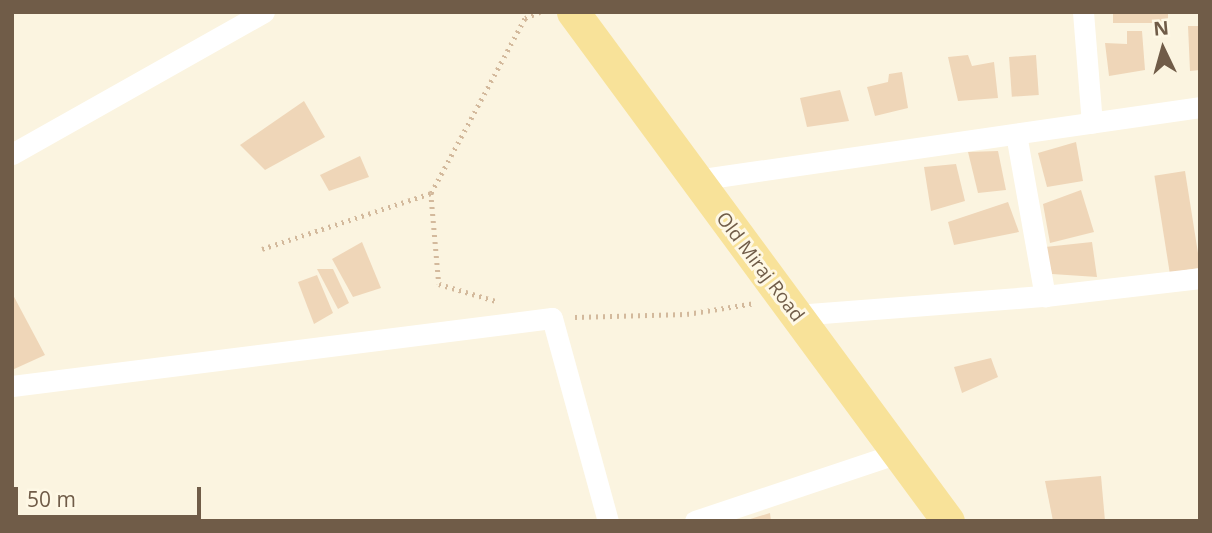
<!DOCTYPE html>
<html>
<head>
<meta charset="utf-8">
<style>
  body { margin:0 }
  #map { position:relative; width:1212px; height:533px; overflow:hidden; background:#fbf4e0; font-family:"Open Sans",sans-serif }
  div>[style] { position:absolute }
  .building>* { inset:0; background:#efd6b8; transform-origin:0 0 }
  .path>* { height:4.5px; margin-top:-2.25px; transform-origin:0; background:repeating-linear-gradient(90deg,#d3b99c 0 2px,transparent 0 7px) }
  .street>* { height:21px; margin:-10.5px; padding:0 10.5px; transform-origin:10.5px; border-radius:10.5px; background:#fff }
  .primary>* { height:33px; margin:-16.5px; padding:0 16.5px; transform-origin:16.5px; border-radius:16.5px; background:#f8e299 }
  span { translate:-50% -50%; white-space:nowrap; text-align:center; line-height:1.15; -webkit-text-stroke:6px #fef8e5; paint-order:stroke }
  .street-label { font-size:19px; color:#705c48 }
  .frame { position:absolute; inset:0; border:14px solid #705c48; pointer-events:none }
  .north { position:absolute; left:1128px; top:14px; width:70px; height:70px; -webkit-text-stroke:5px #fef8e5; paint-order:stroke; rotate:355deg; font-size:19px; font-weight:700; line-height:28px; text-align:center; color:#705c48 }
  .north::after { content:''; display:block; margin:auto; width:24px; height:32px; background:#705c48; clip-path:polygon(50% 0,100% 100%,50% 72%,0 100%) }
  .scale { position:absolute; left:14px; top:487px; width:187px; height:32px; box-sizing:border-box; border:4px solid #705c48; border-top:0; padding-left:9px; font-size:21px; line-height:24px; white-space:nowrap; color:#705c48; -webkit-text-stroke:5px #fef8e5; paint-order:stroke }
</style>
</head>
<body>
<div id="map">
  <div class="building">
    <i style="left:1113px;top:12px;width:55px;height:11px"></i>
    <i style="clip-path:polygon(1188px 26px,1200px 26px,1200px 70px,1190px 71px)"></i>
    <i style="clip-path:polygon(1127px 31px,1142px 31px,1145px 70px,1109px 76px,1105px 43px,1127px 44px)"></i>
    <i style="clip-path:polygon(968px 55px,972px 66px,994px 62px,998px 98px,958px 101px,948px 57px)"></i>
    <i style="left:1036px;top:55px;width:40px;height:27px;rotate:86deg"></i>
    <i style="clip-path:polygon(902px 72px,908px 108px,875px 116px,867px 87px,888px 82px,889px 74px)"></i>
    <i style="clip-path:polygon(840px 90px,849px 121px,807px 127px,800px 98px)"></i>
    <i style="clip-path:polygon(304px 101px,325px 137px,265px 170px,240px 145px)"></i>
    <i style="clip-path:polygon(1076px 142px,1083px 181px,1047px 187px,1038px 153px)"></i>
    <i style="clip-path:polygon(998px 151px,1006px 190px,978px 193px,968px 152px)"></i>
    <i style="clip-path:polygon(360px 156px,369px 177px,329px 191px,320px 175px)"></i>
    <i style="clip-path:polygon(956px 164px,965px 201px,931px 211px,924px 167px)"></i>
    <i style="left:1185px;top:171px;width:98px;height:31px;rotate:81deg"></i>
    <i style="clip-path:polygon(1081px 190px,1094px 232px,1050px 243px,1043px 204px)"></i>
    <i style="clip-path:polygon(1008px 202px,1019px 232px,954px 245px,948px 222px)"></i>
    <i style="clip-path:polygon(362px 242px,381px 288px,353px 297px,332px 259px)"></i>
    <i style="clip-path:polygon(1092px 242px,1097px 277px,1052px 274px,1045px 247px)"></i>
    <i style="clip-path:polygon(317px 269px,333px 269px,349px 303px,338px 309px)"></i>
    <i style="clip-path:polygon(317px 275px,333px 313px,314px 324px,298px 282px)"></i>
    <i style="clip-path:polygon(12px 293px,45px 355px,12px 370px)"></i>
    <i style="clip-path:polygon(991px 358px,998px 377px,962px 393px,954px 367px)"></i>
    <i style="clip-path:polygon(1101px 476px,1105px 521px,1053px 521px,1045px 481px)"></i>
    <i style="clip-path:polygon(770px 513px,771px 521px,747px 521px,747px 520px)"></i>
  </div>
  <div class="path">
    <i style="left:431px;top:193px;width:91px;rotate:85deg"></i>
    <i style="left:439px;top:284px;width:59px;rotate:16.6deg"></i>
    <i style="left:262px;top:249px;width:178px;rotate:-18.3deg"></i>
    <i style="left:431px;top:193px;width:199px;rotate:-61.8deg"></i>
    <i style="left:525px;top:18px;width:16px;rotate:-22deg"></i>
    <i style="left:575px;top:317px;width:112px;rotate:-1.5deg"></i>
    <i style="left:687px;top:314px;width:69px;rotate:-9.2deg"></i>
  </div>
  <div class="street">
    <i style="left:1083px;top:12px;width:111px;rotate:85.4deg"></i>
    <i style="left:1016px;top:134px;width:165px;rotate:79.9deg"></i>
    <i style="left:12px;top:154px;width:289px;rotate:-29.4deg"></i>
    <i style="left:696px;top:180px;width:509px;rotate:-8.24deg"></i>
    <i style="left:796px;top:315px;width:250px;rotate:-4.4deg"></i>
    <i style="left:1045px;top:296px;width:156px;rotate:-6.6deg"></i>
    <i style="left:12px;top:386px;width:544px;rotate:-7.18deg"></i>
    <i style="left:552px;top:318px;width:211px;rotate:74.6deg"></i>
    <i style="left:695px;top:521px;width:214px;rotate:-18.5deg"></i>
  </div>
  <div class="primary">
    <i style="left:573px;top:12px;width:632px;rotate:53.62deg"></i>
  </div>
  <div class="street-label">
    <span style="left:760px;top:267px;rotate:53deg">Old Miraj Road</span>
  </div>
  <div class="frame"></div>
  <div class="north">N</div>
  <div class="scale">50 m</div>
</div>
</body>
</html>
